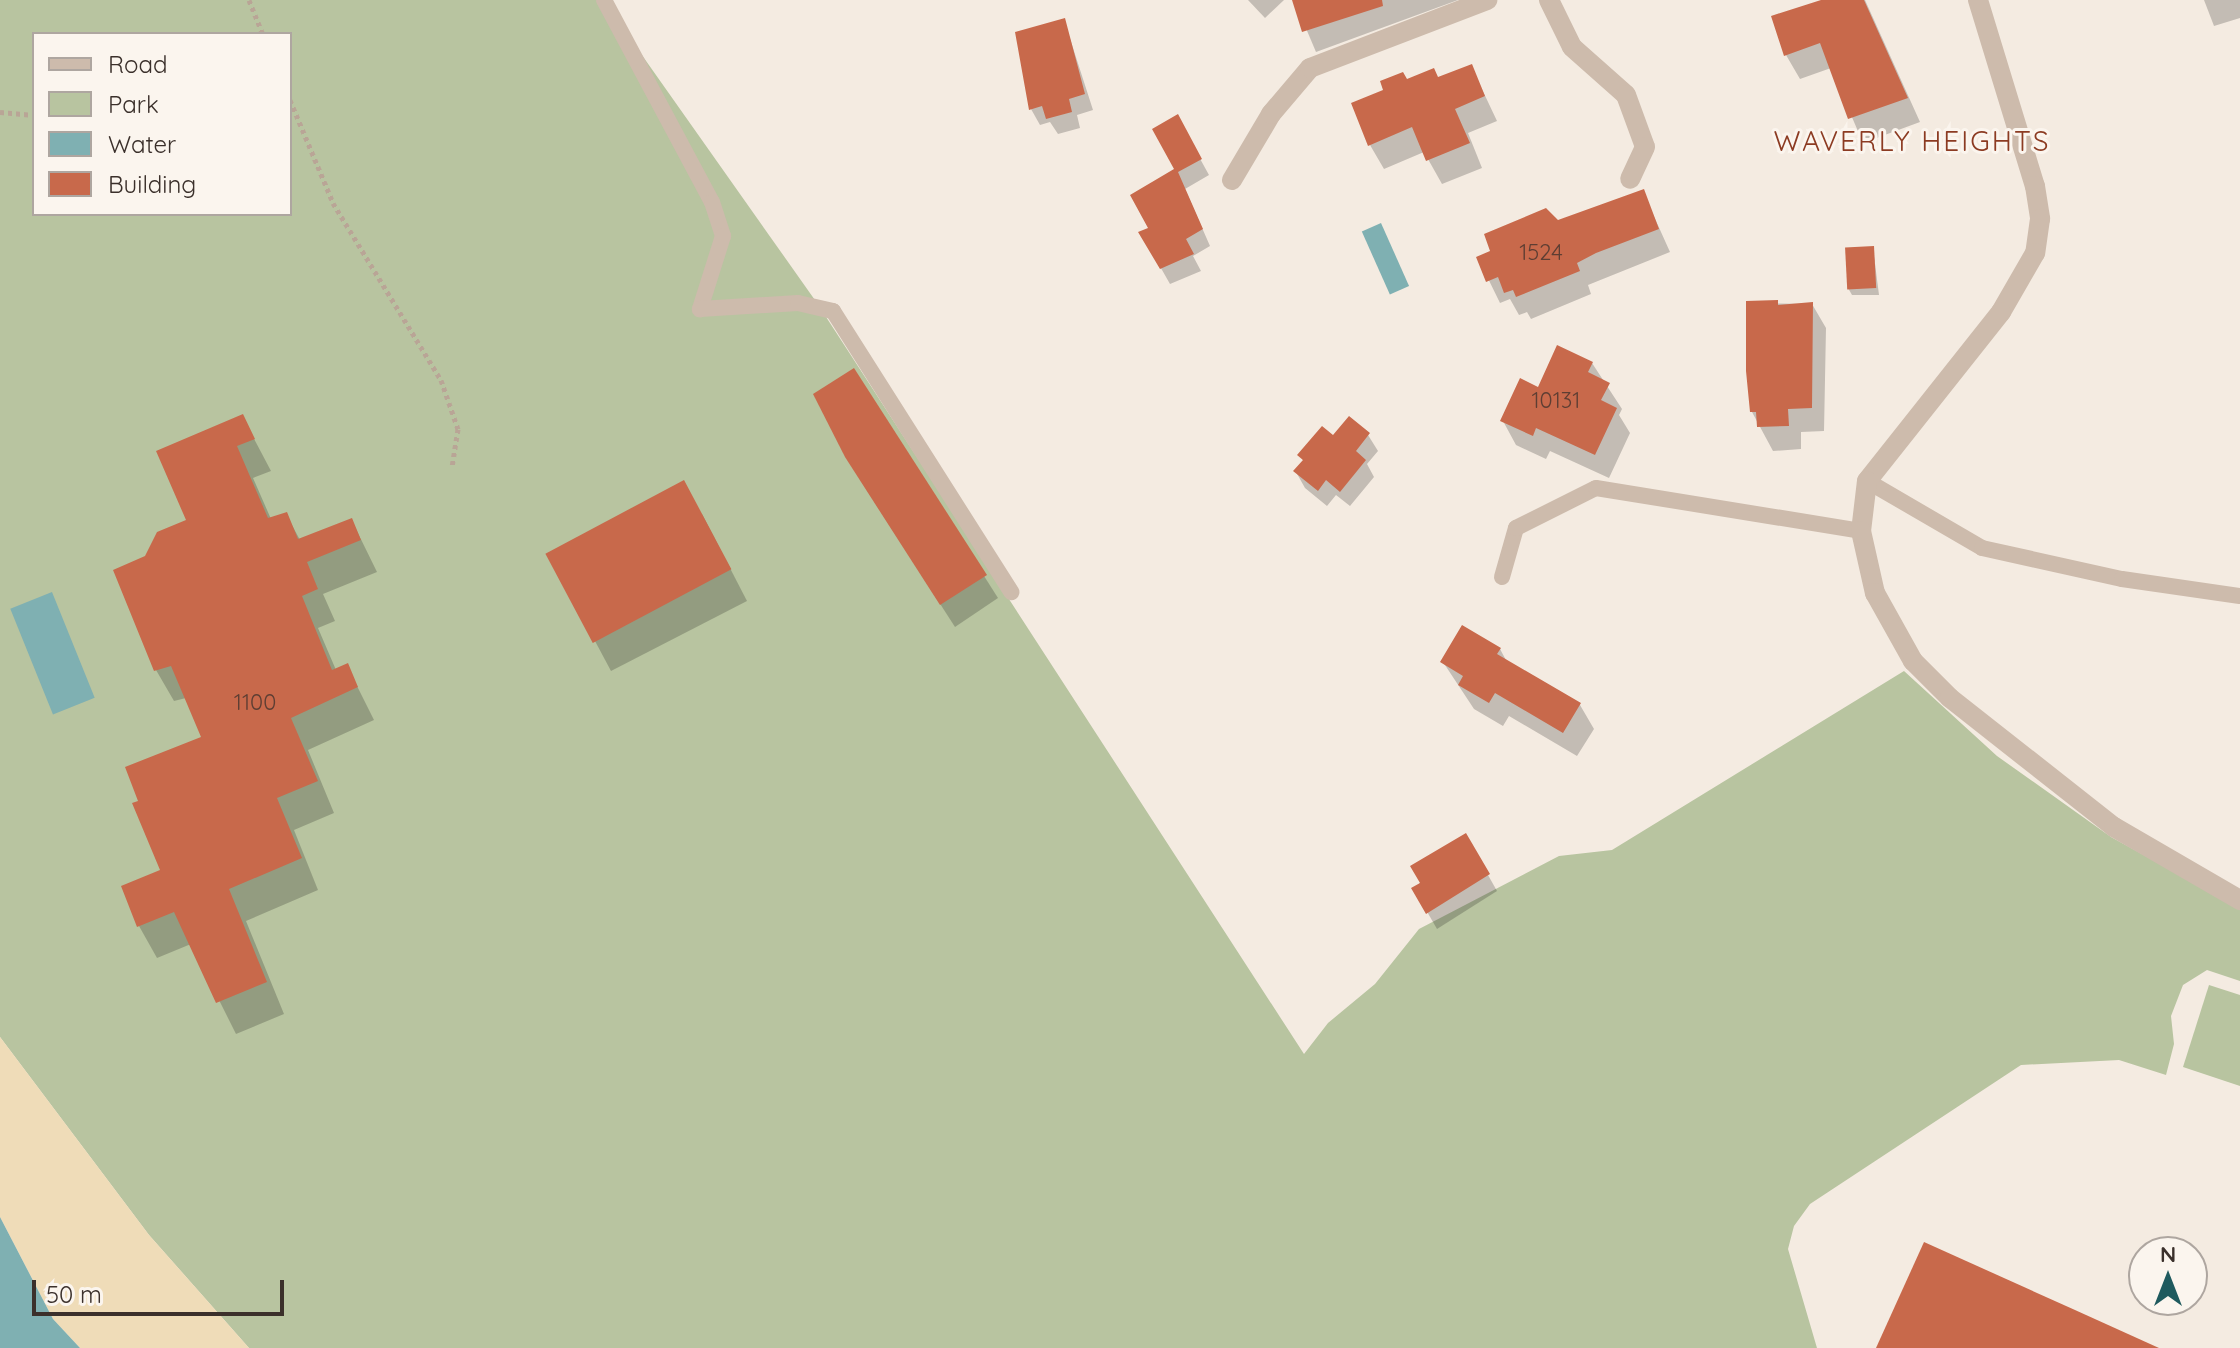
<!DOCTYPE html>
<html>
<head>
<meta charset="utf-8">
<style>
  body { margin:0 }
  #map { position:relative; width:2240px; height:1348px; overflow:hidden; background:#f4ebe1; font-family:Quicksand,sans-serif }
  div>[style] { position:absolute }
  .green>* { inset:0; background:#b8c4a0 }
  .sand>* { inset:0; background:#efdcb8 }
  .water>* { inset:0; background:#7fb0b2; transform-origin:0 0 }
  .shadow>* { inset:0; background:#0003 }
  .building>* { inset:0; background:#c8694b; transform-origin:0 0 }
  .path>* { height:5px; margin-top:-2.5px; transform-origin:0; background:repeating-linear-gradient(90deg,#b9a596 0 4px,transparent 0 8px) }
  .service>* { height:16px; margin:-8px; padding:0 8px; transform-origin:8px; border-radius:8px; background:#cdbbac }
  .minor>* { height:20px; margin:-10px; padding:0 10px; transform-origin:10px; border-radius:10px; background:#cdbbac }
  span { translate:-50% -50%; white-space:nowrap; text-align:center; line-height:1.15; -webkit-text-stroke:6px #fbf5ee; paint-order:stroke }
  .number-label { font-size:22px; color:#5e3e33 }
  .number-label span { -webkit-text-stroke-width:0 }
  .neighbourhood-label { font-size:28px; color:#8c3b22; letter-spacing:2px }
  .legend { position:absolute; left:32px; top:32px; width:260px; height:184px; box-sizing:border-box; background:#fbf5ee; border:2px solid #aea6a0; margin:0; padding:10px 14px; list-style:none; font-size:24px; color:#3b302b }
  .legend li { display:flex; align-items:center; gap:16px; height:40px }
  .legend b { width:40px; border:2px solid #aea6a0 }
  .north { position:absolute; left:2128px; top:1236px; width:80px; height:80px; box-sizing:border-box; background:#fbf5ee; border:2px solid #aea6a0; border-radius:50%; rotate:0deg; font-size:22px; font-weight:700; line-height:32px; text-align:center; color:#3b302b }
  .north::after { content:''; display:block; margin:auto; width:28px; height:36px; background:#1f5a5e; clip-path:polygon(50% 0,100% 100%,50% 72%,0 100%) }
  .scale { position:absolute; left:32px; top:1280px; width:252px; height:36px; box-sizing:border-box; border:4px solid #3b302b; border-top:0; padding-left:10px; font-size:24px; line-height:28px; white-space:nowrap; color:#3b302b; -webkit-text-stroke:6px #fbf5ee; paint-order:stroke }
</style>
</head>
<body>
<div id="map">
  <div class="green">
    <i style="clip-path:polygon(evenodd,0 0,603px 0,817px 303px,1304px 1054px,1328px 1023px,1375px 984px,1419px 929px,1559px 856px,1612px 850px,1904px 671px,1997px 756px,2111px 837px,2240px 908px,2240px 981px,2207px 970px,2183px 985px,2171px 1016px,2174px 1044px,2166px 1075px,2119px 1060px,2021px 1065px,1810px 1204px,1794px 1226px,1788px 1249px,1817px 1348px,249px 1348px,149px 1235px,0 1037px,0 0,34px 34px,290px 34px,290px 214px,34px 214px,34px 34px)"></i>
    <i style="clip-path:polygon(2209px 985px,2240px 995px,2240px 1086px,2183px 1067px)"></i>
  </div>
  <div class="sand">
    <i style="clip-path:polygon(0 1037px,149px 1235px,249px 1348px,80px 1348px,53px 1319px,0 1217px)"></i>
  </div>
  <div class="water">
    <i style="left:1381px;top:223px;width:69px;height:21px;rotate:66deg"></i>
    <i style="left:52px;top:592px;width:114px;height:45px;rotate:68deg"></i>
    <i style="clip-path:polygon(0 1217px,53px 1319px,80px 1348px,0 1348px)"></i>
  </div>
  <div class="shadow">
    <i style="clip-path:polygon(1248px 0,1284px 0,1265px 18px)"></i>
    <i style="clip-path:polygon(1294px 0,1458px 0,1316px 52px)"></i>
    <i style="clip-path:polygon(1827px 0,1865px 0,1920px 122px,1863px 143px,1831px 68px,1800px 79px,1786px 55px)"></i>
    <i style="clip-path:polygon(2204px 0,2240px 0,2240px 18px,2214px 26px)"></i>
    <i style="clip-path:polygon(1064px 20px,1093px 110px,1077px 115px,1080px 128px,1058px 134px,1050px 122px,1040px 125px,1031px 109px)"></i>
    <i style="clip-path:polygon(1471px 66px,1497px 121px,1468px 133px,1482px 168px,1442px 184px,1424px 152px,1384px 169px,1370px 145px,1438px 80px)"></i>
    <i style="clip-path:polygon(1177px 117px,1209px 175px,1185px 189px,1210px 246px,1193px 256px,1201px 271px,1170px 284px,1141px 233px,1151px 229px,1176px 170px)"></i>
    <i style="clip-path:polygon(1643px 192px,1670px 252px,1588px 285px,1591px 294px,1531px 319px,1527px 312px,1519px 315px,1510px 299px,1500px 303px,1478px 258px,1557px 222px)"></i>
    <i style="clip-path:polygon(1873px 248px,1879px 295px,1852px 295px,1848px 288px)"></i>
    <i style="clip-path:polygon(1748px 303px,1812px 304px,1826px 328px,1824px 431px,1801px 432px,1801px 449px,1773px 451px,1752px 412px)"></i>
    <i style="clip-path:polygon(1592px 363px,1622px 409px,1619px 415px,1630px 433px,1609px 478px,1550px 451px,1546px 459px,1516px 445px,1503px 421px,1539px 390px)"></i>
    <i style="clip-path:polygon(854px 371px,998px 598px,955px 627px,861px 481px)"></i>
    <i style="clip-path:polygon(242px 416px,271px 471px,253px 478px,271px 519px,286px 514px,300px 540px,352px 521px,377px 572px,323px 594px,335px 621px,318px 628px,336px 670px,347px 666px,374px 720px,308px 750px,334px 813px,294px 830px,318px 890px,246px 921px,284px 1014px,236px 1034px,191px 944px,157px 958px,139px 926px,163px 871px,203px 738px,186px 698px,174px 701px,156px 670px,146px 558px,188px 521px)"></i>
    <i style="clip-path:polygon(1368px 435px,1378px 451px,1367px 464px,1374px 477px,1350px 506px,1336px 495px,1327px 506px,1305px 488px,1296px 472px,1304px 462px,1300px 455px,1334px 438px)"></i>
    <i style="clip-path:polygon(702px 514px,747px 601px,611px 671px,548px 553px)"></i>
    <i style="clip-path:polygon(1500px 649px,1507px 662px,1580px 705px,1594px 729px,1577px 756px,1509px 716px,1503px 726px,1474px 709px,1443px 662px)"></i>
    <i style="clip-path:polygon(1466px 836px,1497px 891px,1437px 929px,1414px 889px)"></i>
  </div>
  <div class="building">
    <i style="clip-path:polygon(1292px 0,1382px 0,1383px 6px,1302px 32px)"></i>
    <i style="clip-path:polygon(1821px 0,1864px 0,1908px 98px,1848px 119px,1820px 43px,1784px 56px,1771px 16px)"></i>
    <i style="clip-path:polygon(1065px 18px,1085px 94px,1069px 99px,1072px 112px,1046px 119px,1042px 106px,1029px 110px,1015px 32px)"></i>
    <i style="clip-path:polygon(1472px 64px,1485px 96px,1455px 109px,1470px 143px,1426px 161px,1412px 127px,1368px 146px,1351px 103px,1383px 90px,1380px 81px,1403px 72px,1407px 79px,1434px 68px,1438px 77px)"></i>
    <i style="clip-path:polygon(1178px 114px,1202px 159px,1178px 172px,1203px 229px,1186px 239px,1194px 254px,1160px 269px,1138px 232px,1148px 228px,1130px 195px,1174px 169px,1152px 129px)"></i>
    <i style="clip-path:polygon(1644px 189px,1659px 229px,1596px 253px,1577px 263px,1580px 271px,1516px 297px,1513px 290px,1504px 293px,1498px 277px,1486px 282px,1476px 257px,1490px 251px,1484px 234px,1546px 208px,1558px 220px)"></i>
    <i style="left:1874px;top:246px;width:42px;height:29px;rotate:87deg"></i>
    <i style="clip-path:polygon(1778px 300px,1778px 305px,1813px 302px,1812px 408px,1788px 409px,1789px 426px,1757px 427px,1756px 412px,1750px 412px,1746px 371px,1746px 301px)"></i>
    <i style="clip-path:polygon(1557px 345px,1593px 362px,1588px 372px,1610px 383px,1601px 400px,1617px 408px,1595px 455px,1536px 428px,1533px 436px,1500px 421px,1520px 378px,1538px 387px)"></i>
    <i style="clip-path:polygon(854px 368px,987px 575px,940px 605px,845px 457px,813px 394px)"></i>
    <i style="clip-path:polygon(243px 414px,255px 439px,237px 446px,268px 518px,287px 512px,298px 539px,352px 518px,361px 540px,307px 562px,318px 589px,302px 596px,332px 670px,348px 663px,358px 687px,291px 718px,318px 781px,277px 798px,302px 858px,229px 889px,267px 982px,216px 1003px,174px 912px,137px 927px,121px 886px,160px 870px,132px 803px,138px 801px,125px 767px,201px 737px,171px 666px,154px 671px,113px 570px,145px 556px,157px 532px,186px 520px,156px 451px)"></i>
    <i style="clip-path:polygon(1349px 416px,1370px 433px,1356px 451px,1366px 460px,1340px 492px,1326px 480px,1318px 491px,1293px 471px,1303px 460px,1297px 455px,1322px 426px,1333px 435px)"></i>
    <i style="left:684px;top:480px;width:101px;height:157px;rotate:62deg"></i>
    <i style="clip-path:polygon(1462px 625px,1501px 648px,1497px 654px,1581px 703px,1563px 733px,1495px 693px,1489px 703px,1458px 685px,1463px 676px,1440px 662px)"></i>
    <i style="clip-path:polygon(1466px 833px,1490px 874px,1426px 914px,1411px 888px,1420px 883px,1410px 866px)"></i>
    <i style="clip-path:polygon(1924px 1242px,2075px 1310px,2159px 1348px,1876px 1348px)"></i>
  </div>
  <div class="path">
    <i style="left:249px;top:0;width:37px;rotate:68deg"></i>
    <i style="left:290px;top:100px;width:112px;rotate:67.3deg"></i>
    <i style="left:333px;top:203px;width:207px;rotate:58.6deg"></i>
    <i style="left:441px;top:380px;width:52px;rotate:70.9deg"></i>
    <i style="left:458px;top:429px;width:37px;rotate:99deg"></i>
    <i style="left:0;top:112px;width:34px;rotate:5deg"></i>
  </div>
  <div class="service">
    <i style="left:604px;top:0;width:229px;rotate:61.9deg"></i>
    <i style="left:712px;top:202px;width:36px;rotate:72deg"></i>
    <i style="left:723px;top:236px;width:77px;rotate:107.5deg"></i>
    <i style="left:700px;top:309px;width:98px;rotate:-3.5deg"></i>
    <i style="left:798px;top:303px;width:36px;rotate:13deg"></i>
    <i style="left:833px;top:311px;width:333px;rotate:57.6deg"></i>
    <i style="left:1867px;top:481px;width:133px;rotate:30.2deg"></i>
    <i style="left:1982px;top:548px;width:143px;rotate:12.5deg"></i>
    <i style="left:2122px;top:579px;width:119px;rotate:8.2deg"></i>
    <i style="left:1502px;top:577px;width:51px;rotate:-74.1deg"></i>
    <i style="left:1516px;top:528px;width:89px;rotate:-26.6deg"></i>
    <i style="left:1596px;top:488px;width:268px;rotate:9.2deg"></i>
  </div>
  <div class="minor">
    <i style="left:1549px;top:0;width:52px;rotate:63.9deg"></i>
    <i style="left:1572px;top:47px;width:72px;rotate:41.6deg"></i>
    <i style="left:1626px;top:95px;width:55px;rotate:69.9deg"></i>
    <i style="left:1645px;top:147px;width:35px;rotate:115deg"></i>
    <i style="left:1978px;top:0;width:195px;rotate:73deg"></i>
    <i style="left:2035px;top:186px;width:33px;rotate:81deg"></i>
    <i style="left:2040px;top:219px;width:34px;rotate:98deg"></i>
    <i style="left:2035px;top:253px;width:68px;rotate:120deg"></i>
    <i style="left:2001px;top:312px;width:216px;rotate:128.4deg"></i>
    <i style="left:1867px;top:481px;width:50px;rotate:96.8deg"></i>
    <i style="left:1861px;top:531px;width:64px;rotate:77.3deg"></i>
    <i style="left:1875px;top:593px;width:78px;rotate:60.8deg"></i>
    <i style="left:1913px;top:661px;width:52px;rotate:45deg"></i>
    <i style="left:1950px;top:698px;width:209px;rotate:38.2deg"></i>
    <i style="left:2114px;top:827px;width:146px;rotate:30.1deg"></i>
    <i style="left:1232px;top:180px;width:77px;rotate:-59.4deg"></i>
    <i style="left:1271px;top:114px;width:60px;rotate:-49.7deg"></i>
    <i style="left:1310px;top:68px;width:190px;rotate:-21deg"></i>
  </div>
  <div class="number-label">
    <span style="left:1541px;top:253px">1524</span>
    <span style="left:1556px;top:401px">10131</span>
    <span style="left:255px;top:703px">1100</span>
  </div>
  <div class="neighbourhood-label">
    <span style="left:1912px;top:141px">WAVERLY HEIGHTS</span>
  </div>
  <ul class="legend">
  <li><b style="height:10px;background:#cdbbac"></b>Road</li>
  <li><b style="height:22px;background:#b8c4a0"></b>Park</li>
  <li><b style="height:22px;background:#7fb0b2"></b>Water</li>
  <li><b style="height:22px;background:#c8694b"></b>Building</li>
  </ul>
  <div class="north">N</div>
  <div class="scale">50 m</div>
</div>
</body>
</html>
